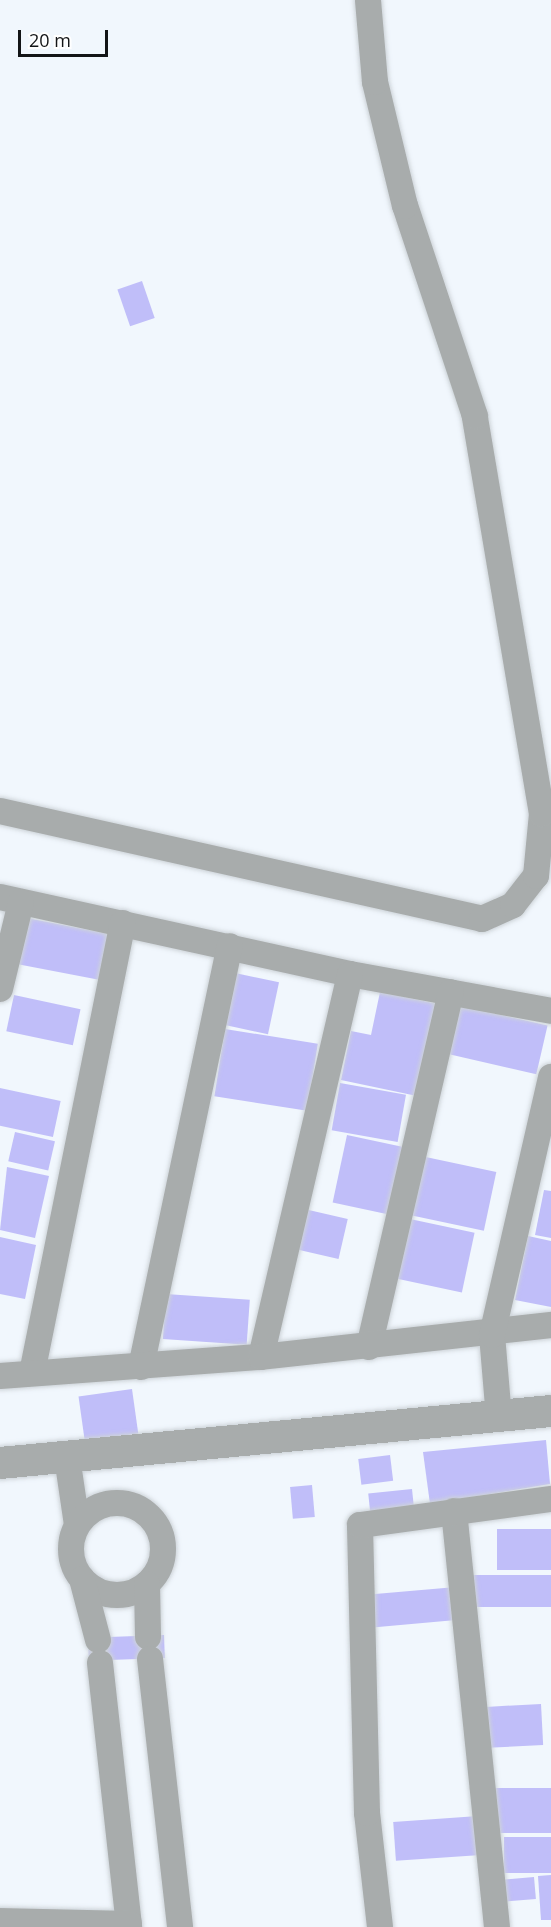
<!DOCTYPE html>
<html>
<head>
<meta charset="utf-8">
<style>
  body { margin:0 }
  #map { position:relative; width:551px; height:1927px; overflow:hidden; background:#f1f7fd; font-family:"Open Sans",sans-serif }
  div>[style] { position:absolute }
  .building>* { inset:0; background:#c0bef9; transform-origin:0 0 }
  .roads { filter:drop-shadow(0 0 2px #cdd3d8) drop-shadow(0 0 2px #cdd3d8) }
  .minor>* { height:26px; margin:-13px; padding:0 13px; transform-origin:13px; border-radius:13px; background:#a8acac }
  .minor>.ring { margin:-13px; padding:0; box-sizing:content-box; background:none; border:26px solid #a8acac; border-radius:50% }
  .tertiary>* { height:32px; margin:-16px; padding:0 16px; transform-origin:16px; border-radius:16px; background:#a8acac }
  span { translate:-50% -50%; white-space:nowrap; text-align:center; line-height:1.15; -webkit-text-stroke:5px #fff; paint-order:stroke }
  .scale { position:absolute; left:18px; top:30px; width:90px; height:27px; box-sizing:border-box; border:3px solid #131517; border-top:0; padding-left:8px; font-size:18px; line-height:21px; white-space:nowrap; color:#131517; -webkit-text-stroke:4px #fff; paint-order:stroke }
</style>
</head>
<body>
<div id="map">
  <div class="building">
    <i style="left:142px;top:281px;width:39px;height:26px;rotate:71deg"></i>
    <i style="left:27px;top:918px;width:85px;height:47px;rotate:11deg"></i>
    <i style="left:235px;top:973px;width:45px;height:53px;rotate:12deg"></i>
    <i style="clip-path:polygon(380px 992px,443px 1005px,417px 1096px,341px 1080px,351px 1031px,371px 1035px)"></i>
    <i style="left:14px;top:995px;width:68px;height:37px;rotate:12deg"></i>
    <i style="left:454px;top:1004px;width:96px;height:50px;rotate:13deg"></i>
    <i style="left:225px;top:1029px;width:94px;height:68px;rotate:9deg"></i>
    <i style="left:340px;top:1083px;width:67px;height:48px;rotate:10deg"></i>
    <i style="left:0;top:1088px;width:62px;height:37px;rotate:12deg"></i>
    <i style="left:15px;top:1132px;width:41px;height:30px;rotate:13deg"></i>
    <i style="left:347px;top:1135px;width:61px;height:69px;rotate:12deg"></i>
    <i style="left:421px;top:1156px;width:77px;height:60px;rotate:12deg"></i>
    <i style="clip-path:polygon(7px 1167px,49px 1176px,35px 1238px,0 1230px)"></i>
    <i style="clip-path:polygon(544px 1190px,551px 1191px,551px 1238px,535px 1235px)"></i>
    <i style="left:300px;top:1208px;width:49px;height:41px;rotate:13deg"></i>
    <i style="left:410px;top:1219px;width:66px;height:61px;rotate:12deg"></i>
    <i style="clip-path:polygon(528px 1236px,551px 1241px,551px 1307px,515px 1300px)"></i>
    <i style="clip-path:polygon(0 1237px,36px 1245px,25px 1299px,0 1294px)"></i>
    <i style="left:166px;top:1294px;width:84px;height:45px;rotate:4deg"></i>
    <i style="left:132px;top:1389px;width:45px;height:54px;rotate:82deg"></i>
    <i style="clip-path:polygon(546px 1440px,550px 1484px,430px 1504px,423px 1452px)"></i>
    <i style="left:390px;top:1455px;width:26px;height:32px;rotate:83deg"></i>
    <i style="left:312px;top:1485px;width:32px;height:22px;rotate:85deg"></i>
    <i style="left:412px;top:1489px;width:18px;height:44px;rotate:84deg"></i>
    <i style="left:551px;top:1529px;width:41px;height:54px;rotate:90deg"></i>
    <i style="left:551px;top:1575px;width:32px;height:85px;rotate:90deg"></i>
    <i style="left:456px;top:1587px;width:33px;height:84px;rotate:85deg"></i>
    <i style="left:164px;top:1635px;width:23px;height:76px;rotate:88deg"></i>
    <i style="left:541px;top:1704px;width:41px;height:55px;rotate:87deg"></i>
    <i style="left:551px;top:1788px;width:45px;height:58px;rotate:90deg"></i>
    <i style="left:478px;top:1816px;width:39px;height:85px;rotate:86deg"></i>
    <i style="left:551px;top:1837px;width:36px;height:47px;rotate:90deg"></i>
    <i style="clip-path:polygon(551px 1875px,551px 1920px,541px 1920px,538px 1876px)"></i>
    <i style="left:534px;top:1877px;width:22px;height:31px;rotate:85deg"></i>
  </div>
  <div class="roads">
    <div class="minor">
      <i style="left:0;top:811px;width:494px;rotate:12.6deg"></i>
      <i style="left:482px;top:919px;width:34px;rotate:-24deg"></i>
      <i style="left:513px;top:905px;width:37px;rotate:-52deg"></i>
      <i style="left:536px;top:876px;width:62px;rotate:-84.5deg"></i>
      <i style="left:542px;top:814px;width:404px;rotate:-99.6deg"></i>
      <i style="left:475px;top:416px;width:221px;rotate:-108.4deg"></i>
      <i style="left:405px;top:206px;width:128px;rotate:-103.6deg"></i>
      <i style="left:375px;top:82px;width:82px;rotate:-94.9deg"></i>
      <i style="left:0;top:897px;width:358px;rotate:12.4deg"></i>
      <i style="left:350px;top:974px;width:204px;rotate:10.4deg"></i>
      <i style="left:0;top:989px;width:89px;rotate:-76.4deg"></i>
      <i style="left:369px;top:1347px;width:364px;rotate:-77deg"></i>
      <i style="left:261px;top:1357px;width:393px;rotate:-76.9deg"></i>
      <i style="left:141px;top:1367px;width:430px;rotate:-78.1deg"></i>
      <i style="left:32px;top:1373px;width:459px;rotate:-78.6deg"></i>
      <i style="left:0;top:1376px;width:262px;rotate:-4.2deg"></i>
      <i style="left:261px;top:1357px;width:292px;rotate:-6.3deg"></i>
      <i style="left:499px;top:1418px;width:83px;rotate:-94.8deg"></i>
      <i style="left:492px;top:1335px;width:265px;rotate:-77.1deg"></i>
      <i style="left:67px;top:1457px;width:69px;rotate:81.6deg"></i>
      <i class="ring" style="left:71px;top:1503px;width:66px;height:66px"></i>
      <i style="left:454px;top:1511px;width:418px;rotate:84.1deg"></i>
      <i style="left:82px;top:1579px;width:63px;rotate:75.3deg"></i>
      <i style="left:147px;top:1584px;width:53px;rotate:88.9deg"></i>
      <i style="left:150px;top:1659px;width:270px;rotate:83.6deg"></i>
      <i style="left:100px;top:1663px;width:266px;rotate:83.7deg"></i>
      <i style="left:0;top:1921px;width:129px;rotate:1.3deg"></i>
      <i style="left:380px;top:1927px;width:115px;rotate:-96.5deg"></i>
      <i style="left:367px;top:1813px;width:288px;rotate:-91.4deg"></i>
      <i style="left:360px;top:1525px;width:193px;rotate:-7.8deg"></i>
    </div>
    <div class="tertiary">
      <i style="left:0;top:1463px;width:553px;rotate:-5.39deg"></i>
    </div>
  </div>
  <div class="scale">20 m</div>
</div>
</body>
</html>
